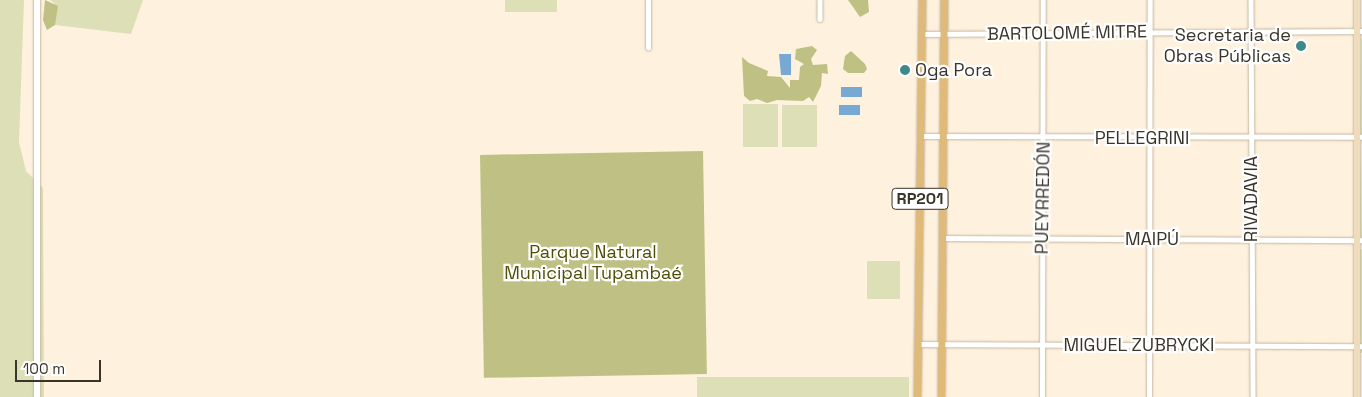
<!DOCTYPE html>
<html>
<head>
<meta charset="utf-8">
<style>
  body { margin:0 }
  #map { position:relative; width:1362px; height:397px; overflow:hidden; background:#fef1de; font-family:"Space Grotesk",sans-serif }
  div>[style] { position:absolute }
  .green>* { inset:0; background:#dde0b6; transform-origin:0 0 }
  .forest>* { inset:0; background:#bec183; transform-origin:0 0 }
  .water>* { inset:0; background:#77a9d4; transform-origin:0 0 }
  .roads { filter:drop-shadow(0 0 1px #c6b69f) drop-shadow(0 0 1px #c6b69f) }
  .minor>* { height:4.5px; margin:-2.25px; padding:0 2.25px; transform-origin:2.25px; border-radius:2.25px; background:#fff }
  .tertiary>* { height:5.5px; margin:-2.75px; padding:0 2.75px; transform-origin:2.75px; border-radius:2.75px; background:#fff }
  .secondary>* { height:6px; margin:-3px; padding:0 3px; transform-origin:3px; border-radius:3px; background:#efdcbc }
  .primary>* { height:7px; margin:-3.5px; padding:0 3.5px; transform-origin:3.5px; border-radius:3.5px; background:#dfba79 }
  .dots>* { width:14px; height:14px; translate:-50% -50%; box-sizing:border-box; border:2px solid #fff; border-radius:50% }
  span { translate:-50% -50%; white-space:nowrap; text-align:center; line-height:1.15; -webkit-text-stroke:4.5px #fff; paint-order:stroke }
  .shield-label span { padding:1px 4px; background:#fff; border:1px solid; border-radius:4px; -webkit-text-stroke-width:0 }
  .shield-label { font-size:16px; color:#3a342a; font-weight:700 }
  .street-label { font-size:18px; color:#3a342a }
  .poi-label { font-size:18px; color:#3a342a }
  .right { translate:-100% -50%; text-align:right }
  .left { translate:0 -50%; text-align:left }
  .park-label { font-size:18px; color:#4f5003 }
  .scale { position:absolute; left:15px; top:360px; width:86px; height:22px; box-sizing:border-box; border:2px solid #3a342a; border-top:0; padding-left:6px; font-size:15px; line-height:18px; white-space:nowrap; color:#3a342a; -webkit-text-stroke:4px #fff; paint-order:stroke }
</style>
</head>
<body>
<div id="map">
  <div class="green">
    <i style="clip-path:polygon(0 0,24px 0,19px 142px,26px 171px,43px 188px,44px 397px,0 397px)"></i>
    <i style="clip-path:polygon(50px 0,143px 0,131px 34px,55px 25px,54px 3px)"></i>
    <i style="left:505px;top:0;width:52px;height:12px"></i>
    <i style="clip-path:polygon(1362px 38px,1362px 135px,1360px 135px,1361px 39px)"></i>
    <i style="left:778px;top:104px;width:43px;height:35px;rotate:90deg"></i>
    <i style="left:817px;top:105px;width:42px;height:35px;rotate:90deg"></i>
    <i style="clip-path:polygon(1361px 138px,1362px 237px,1359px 237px)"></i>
    <i style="clip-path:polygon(1357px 249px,1362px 249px,1362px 353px,1355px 353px)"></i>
    <i style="left:867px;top:261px;width:33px;height:38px"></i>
    <i style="left:909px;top:377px;width:20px;height:212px;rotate:90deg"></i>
  </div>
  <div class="forest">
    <i style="clip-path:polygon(45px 0,58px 6px,55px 25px,47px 30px,43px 20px)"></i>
    <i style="clip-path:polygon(848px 0,868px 0,869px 12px,860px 17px)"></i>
    <i style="clip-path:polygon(812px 46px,817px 50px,811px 59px,813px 65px,827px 64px,828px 74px,822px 73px,821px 86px,813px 102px,809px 97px,803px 101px,777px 100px,767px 103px,757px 99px,750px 101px,744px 96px,742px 57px,749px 63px,768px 71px,767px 76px,781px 77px,790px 88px,790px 80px,799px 80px,800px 67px,804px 64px,795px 59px,796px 49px)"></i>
    <i style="clip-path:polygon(851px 51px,865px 64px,867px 69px,864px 73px,848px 73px,843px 69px,845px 56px)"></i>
    <i style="left:703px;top:151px;width:223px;height:223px;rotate:89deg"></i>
  </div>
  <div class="water">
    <i style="clip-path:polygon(779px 54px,791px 54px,791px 75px,781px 75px)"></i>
    <i style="left:841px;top:87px;width:21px;height:10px"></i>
    <i style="left:839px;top:105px;width:21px;height:10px"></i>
  </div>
  <div class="roads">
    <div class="minor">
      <i style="left:820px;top:0;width:19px;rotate:90deg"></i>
      <i style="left:1251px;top:0;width:397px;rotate:89.7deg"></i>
      <i style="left:922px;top:34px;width:440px;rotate:-0.4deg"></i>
      <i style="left:648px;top:48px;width:48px;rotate:-90deg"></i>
      <i style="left:922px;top:136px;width:440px;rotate:0.1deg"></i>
      <i style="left:942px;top:238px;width:420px;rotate:0.3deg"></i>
      <i style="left:917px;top:344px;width:445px;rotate:0.3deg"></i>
      <i style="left:1042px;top:397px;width:397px;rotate:-89.9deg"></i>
      <i style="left:1149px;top:397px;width:397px;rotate:-89.9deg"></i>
    </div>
    <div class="tertiary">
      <i style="left:37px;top:397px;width:397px;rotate:-90deg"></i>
    </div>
    <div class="secondary">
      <i style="left:1357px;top:0;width:397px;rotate:90deg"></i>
    </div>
    <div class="primary">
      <i style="left:917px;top:397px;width:397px;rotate:-89.3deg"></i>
      <i style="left:941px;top:397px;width:397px;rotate:-89.6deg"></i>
    </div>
  </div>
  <div class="dots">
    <i style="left:1301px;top:46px;background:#3f8889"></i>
    <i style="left:905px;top:70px;background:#3f8889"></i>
  </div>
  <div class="shield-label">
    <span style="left:920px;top:199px">RP201</span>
  </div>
  <div class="street-label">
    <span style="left:1067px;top:33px;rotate:-1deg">BARTOLOMÉ MITRE</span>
    <span style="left:1142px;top:138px">PELLEGRINI</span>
    <span style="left:1043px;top:198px;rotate:-89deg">PUEYRREDÓN</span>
    <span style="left:1251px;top:199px;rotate:-90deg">RIVADAVIA</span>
    <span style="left:1152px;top:239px">MAIPÚ</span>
    <span style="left:1139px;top:345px">MIGUEL ZUBRYCKI</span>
  </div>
  <div class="poi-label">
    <span class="right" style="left:1291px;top:46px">Secretaria de<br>Obras Públicas</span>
    <span class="left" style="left:915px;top:70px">Oga Pora</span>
  </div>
  <div class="park-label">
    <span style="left:593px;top:263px">Parque Natural<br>Municipal Tupambaé</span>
  </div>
  <div class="scale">100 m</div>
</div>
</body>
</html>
